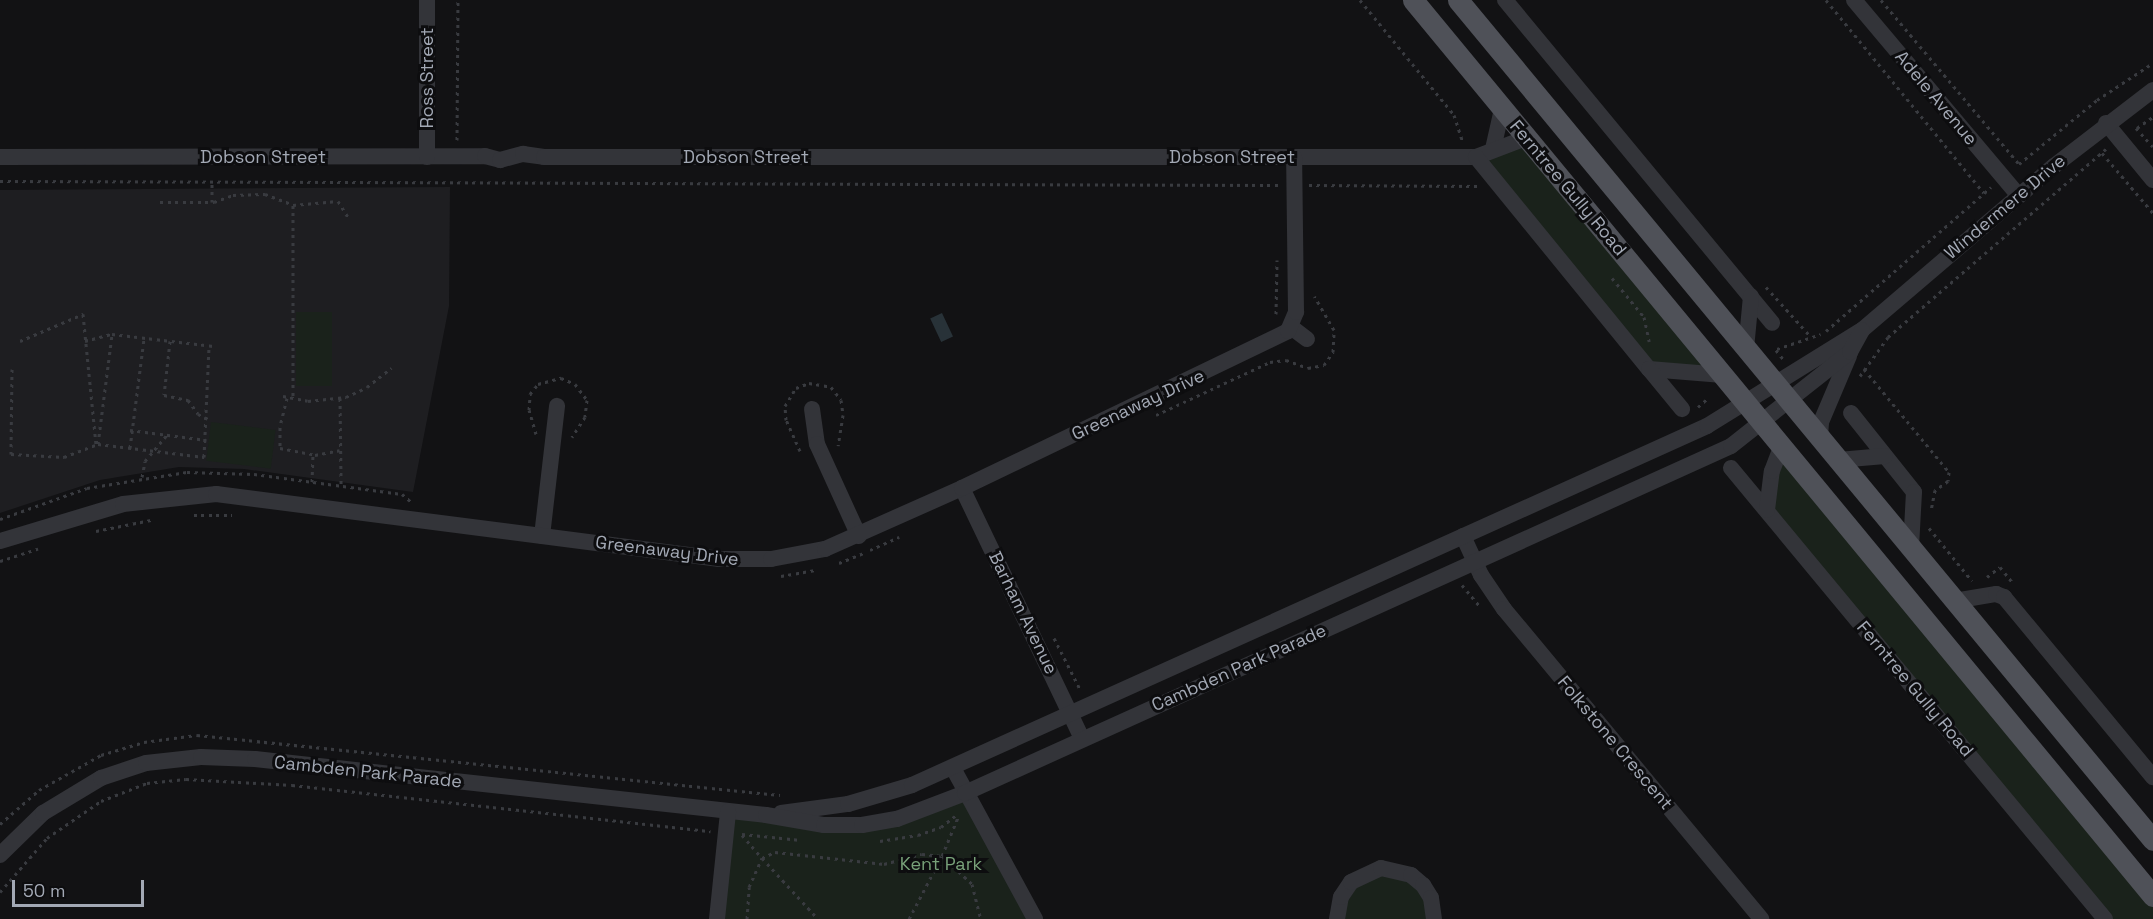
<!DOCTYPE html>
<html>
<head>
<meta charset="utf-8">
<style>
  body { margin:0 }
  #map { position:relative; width:2153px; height:919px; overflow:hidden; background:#121214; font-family:"Space Grotesk",sans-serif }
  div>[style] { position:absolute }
  .built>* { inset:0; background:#1e1e21 }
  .green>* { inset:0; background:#1a221b; transform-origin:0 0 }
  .water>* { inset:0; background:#283238; transform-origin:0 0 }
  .path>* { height:3px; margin-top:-1.5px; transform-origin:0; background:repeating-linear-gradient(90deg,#393b40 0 3px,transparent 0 7.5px) }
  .minor>* { height:16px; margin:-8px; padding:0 8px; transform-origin:8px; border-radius:8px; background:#333439 }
  .major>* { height:21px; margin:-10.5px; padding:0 10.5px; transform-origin:10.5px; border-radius:10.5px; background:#4f5158 }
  span { translate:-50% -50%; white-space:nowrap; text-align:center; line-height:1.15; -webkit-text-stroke:6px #0d0d0f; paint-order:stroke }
  .street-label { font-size:18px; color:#a3a9b5 }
  .park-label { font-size:18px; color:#78a179 }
  .scale { position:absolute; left:12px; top:880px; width:132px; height:27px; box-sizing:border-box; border:3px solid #a3a9b5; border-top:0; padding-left:8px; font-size:18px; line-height:21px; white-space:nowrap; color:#a3a9b5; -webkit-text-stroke:4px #0d0d0f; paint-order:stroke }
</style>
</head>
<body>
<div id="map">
  <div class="built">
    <i style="clip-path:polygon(450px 187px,449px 306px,413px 492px,244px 469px,179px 467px,100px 480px,0 513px,0 190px)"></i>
  </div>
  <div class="green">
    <i style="clip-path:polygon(1526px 138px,1723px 375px,1649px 369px,1481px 155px)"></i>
    <i style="left:296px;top:312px;width:36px;height:74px"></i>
    <i style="left:211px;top:422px;width:65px;height:39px;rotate:7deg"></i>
    <i style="clip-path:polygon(1781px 447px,2153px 896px,2153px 919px,2105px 919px,1767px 510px)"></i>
    <i style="clip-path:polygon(965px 793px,1035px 919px,717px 919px,728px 812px,847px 826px)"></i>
    <i style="clip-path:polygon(1365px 873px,1411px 875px,1434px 919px,1337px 919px)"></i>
  </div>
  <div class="water">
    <i style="left:942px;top:313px;width:26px;height:13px;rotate:65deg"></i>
  </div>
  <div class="path">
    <i style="left:1360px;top:0;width:149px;rotate:50.7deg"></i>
    <i style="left:1454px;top:115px;width:26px;rotate:72deg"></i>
    <i style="left:1826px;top:0;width:249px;rotate:50.7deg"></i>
    <i style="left:1881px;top:0;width:214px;rotate:49.9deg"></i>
    <i style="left:2019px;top:164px;width:101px;rotate:-39.4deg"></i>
    <i style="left:2097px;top:100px;width:67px;rotate:-33.5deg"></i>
    <i style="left:2136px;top:128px;width:25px;rotate:48deg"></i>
    <i style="left:2137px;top:128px;width:19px;rotate:-35deg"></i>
    <i style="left:457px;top:140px;width:140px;rotate:-89.6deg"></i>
    <i style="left:2102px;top:153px;width:79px;rotate:49.6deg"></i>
    <i style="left:0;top:181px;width:1279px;rotate:0.18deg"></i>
    <i style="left:1309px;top:185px;width:169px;rotate:0.3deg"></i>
    <i style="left:160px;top:202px;width:54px"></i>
    <i style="left:214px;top:202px;width:20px;rotate:-20deg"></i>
    <i style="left:233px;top:195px;width:32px;rotate:-2deg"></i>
    <i style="left:265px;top:194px;width:30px;rotate:21deg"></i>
    <i style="left:293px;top:205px;width:45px;rotate:-5.1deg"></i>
    <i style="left:338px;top:201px;width:19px;rotate:58deg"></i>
    <i style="left:212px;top:202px;width:22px;rotate:-90deg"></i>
    <i style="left:293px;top:205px;width:194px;rotate:90deg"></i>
    <i style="left:1612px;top:278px;width:50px;rotate:50.6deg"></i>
    <i style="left:1644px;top:317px;width:25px;rotate:78deg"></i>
    <i style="left:1766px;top:287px;width:67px;rotate:48deg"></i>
    <i style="left:1276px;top:314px;width:54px;rotate:-88.9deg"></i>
    <i style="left:1826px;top:331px;width:219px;rotate:-41.1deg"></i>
    <i style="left:20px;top:341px;width:69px;rotate:-23.2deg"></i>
    <i style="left:83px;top:314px;width:131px;rotate:84.3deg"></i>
    <i style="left:85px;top:341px;width:28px;rotate:-15deg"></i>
    <i style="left:170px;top:341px;width:54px;rotate:96.3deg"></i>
    <i style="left:164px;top:395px;width:25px;rotate:12deg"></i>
    <i style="left:188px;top:400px;width:17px;rotate:54deg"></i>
    <i style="left:198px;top:414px;width:11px;rotate:27deg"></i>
    <i style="left:1777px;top:349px;width:46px;rotate:-18.8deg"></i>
    <i style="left:1776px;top:350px;width:11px;rotate:52deg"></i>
    <i style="left:12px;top:369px;width:85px;rotate:90.7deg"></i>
    <i style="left:11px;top:454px;width:53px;rotate:3.2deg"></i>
    <i style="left:64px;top:457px;width:36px;rotate:-21deg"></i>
    <i style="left:98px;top:444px;width:107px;rotate:7deg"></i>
    <i style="left:204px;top:457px;width:111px;rotate:-87.4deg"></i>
    <i style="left:1864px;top:369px;width:134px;rotate:50.5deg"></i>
    <i style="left:1949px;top:472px;width:9px;rotate:96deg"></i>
    <i style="left:1948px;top:481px;width:16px;rotate:145deg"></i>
    <i style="left:1935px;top:490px;width:20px;rotate:101deg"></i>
    <i style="left:1860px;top:376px;width:48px;rotate:-54.3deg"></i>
    <i style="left:1888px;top:337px;width:288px;rotate:-40.8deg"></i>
    <i style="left:283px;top:396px;width:25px;rotate:11deg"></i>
    <i style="left:308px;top:401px;width:38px;rotate:-6deg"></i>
    <i style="left:346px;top:397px;width:23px;rotate:-25deg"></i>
    <i style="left:367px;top:387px;width:31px;rotate:-38deg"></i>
    <i style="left:287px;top:398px;width:30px;rotate:104deg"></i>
    <i style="left:280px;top:427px;width:21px;rotate:90deg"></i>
    <i style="left:280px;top:448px;width:36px;rotate:11deg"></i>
    <i style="left:315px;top:455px;width:25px;rotate:-11deg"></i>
    <i style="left:340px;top:398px;width:87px;rotate:89.3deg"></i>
    <i style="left:1698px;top:407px;width:13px;rotate:-42deg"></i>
    <i style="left:1156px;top:415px;width:126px;rotate:-24.9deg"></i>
    <i style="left:1270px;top:362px;width:16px;rotate:-7deg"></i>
    <i style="left:1286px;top:360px;width:23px;rotate:20deg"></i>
    <i style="left:1308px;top:368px;width:16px;rotate:-11deg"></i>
    <i style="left:1324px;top:365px;width:16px;rotate:-55deg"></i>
    <i style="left:1333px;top:352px;width:22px;rotate:-87deg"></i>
    <i style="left:1334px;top:330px;width:39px;rotate:-120deg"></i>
    <i style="left:130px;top:430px;width:77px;rotate:7.5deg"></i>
    <i style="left:536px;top:434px;width:25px;rotate:-106deg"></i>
    <i style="left:529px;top:410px;width:16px;rotate:-86deg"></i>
    <i style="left:530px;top:394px;width:13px;rotate:-51deg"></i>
    <i style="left:538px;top:384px;width:24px;rotate:-15deg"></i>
    <i style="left:561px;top:378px;width:15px;rotate:23deg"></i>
    <i style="left:575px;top:384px;width:20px;rotate:53deg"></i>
    <i style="left:587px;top:400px;width:17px;rotate:97deg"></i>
    <i style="left:585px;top:417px;width:24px;rotate:123deg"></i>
    <i style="left:98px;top:444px;width:111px;rotate:-82.7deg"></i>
    <i style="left:112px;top:334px;width:102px;rotate:6.8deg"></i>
    <i style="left:130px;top:448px;width:111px;rotate:-82.7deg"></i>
    <i style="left:800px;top:451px;width:34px;rotate:-114deg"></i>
    <i style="left:786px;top:420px;width:14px;rotate:-94deg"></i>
    <i style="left:785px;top:406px;width:21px;rotate:-59deg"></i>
    <i style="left:796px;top:388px;width:14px;rotate:-21deg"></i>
    <i style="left:809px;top:383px;width:22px;rotate:10deg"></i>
    <i style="left:831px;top:387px;width:16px;rotate:52deg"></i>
    <i style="left:841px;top:400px;width:15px;rotate:82deg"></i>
    <i style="left:843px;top:415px;width:31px;rotate:99deg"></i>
    <i style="left:142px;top:477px;width:16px;rotate:-79deg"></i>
    <i style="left:145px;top:461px;width:34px;rotate:-50deg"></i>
    <i style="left:312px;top:482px;width:28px;rotate:-88deg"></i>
    <i style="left:194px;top:515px;width:38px"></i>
    <i style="left:0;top:519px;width:92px;rotate:-19.6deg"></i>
    <i style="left:87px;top:488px;width:101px;rotate:-9.1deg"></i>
    <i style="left:187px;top:472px;width:67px;rotate:1.7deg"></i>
    <i style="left:254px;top:474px;width:149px;rotate:7.7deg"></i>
    <i style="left:402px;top:494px;width:11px;rotate:41deg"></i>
    <i style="left:1929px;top:528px;width:68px;rotate:50.9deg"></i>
    <i style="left:96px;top:531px;width:56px;rotate:-11.3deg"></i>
    <i style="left:870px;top:550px;width:32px;rotate:-24deg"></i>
    <i style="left:0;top:561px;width:40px;rotate:-18deg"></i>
    <i style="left:839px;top:563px;width:27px;rotate:-22deg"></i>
    <i style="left:781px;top:576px;width:35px;rotate:-10deg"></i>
    <i style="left:1987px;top:577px;width:16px;rotate:-38deg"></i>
    <i style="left:2000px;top:567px;width:19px;rotate:51deg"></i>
    <i style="left:1462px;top:585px;width:26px;rotate:50deg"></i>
    <i style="left:1054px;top:638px;width:59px;rotate:63deg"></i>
    <i style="left:0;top:824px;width:52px;rotate:-41.1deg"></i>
    <i style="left:39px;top:790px;width:71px;rotate:-29.4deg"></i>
    <i style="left:101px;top:755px;width:45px;rotate:-16.8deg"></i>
    <i style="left:144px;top:742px;width:53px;rotate:-7.5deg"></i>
    <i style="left:197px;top:735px;width:586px;rotate:5.88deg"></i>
    <i style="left:742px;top:834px;width:59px;rotate:5.8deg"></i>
    <i style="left:742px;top:835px;width:30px;rotate:49deg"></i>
    <i style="left:762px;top:858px;width:14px;rotate:-25deg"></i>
    <i style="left:775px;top:852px;width:110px;rotate:6.3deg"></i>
    <i style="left:884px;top:864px;width:39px;rotate:-15deg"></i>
    <i style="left:922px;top:854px;width:20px;rotate:6deg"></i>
    <i style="left:942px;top:856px;width:44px;rotate:-67.5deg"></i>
    <i style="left:880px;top:841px;width:38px;rotate:-9deg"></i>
    <i style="left:918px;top:835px;width:24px;rotate:-19deg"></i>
    <i style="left:941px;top:827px;width:18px;rotate:-38deg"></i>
    <i style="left:0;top:892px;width:72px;rotate:-49deg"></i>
    <i style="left:47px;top:838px;width:65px;rotate:-34.4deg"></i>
    <i style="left:101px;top:801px;width:49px;rotate:-21.4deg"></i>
    <i style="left:147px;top:783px;width:39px;rotate:-6deg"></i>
    <i style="left:186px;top:779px;width:106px;rotate:3.2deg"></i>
    <i style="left:292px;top:785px;width:421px;rotate:6.3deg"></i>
    <i style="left:747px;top:919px;width:32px;rotate:-86deg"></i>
    <i style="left:749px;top:887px;width:32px;rotate:-66deg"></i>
    <i style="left:762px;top:858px;width:83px;rotate:47.4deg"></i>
    <i style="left:909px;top:919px;width:71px;rotate:-62.4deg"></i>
    <i style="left:942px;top:856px;width:41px;rotate:43deg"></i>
    <i style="left:972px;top:884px;width:36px;rotate:76deg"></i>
  </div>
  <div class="minor">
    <i style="left:1505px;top:0;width:419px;rotate:50.4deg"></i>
    <i style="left:1854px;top:0;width:255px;rotate:49.9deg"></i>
    <i style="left:2106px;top:123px;width:74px;rotate:50.5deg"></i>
    <i style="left:1493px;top:149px;width:41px;rotate:-77.3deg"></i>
    <i style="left:0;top:157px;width:485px;rotate:-0.1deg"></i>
    <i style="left:485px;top:156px;width:16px;rotate:15deg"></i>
    <i style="left:500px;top:160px;width:24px;rotate:-15deg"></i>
    <i style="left:523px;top:154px;width:21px;rotate:8deg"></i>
    <i style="left:544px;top:157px;width:932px"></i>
    <i style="left:1476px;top:157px;width:53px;rotate:-20.8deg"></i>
    <i style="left:427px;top:157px;width:157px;rotate:-90deg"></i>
    <i style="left:1476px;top:157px;width:274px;rotate:50.8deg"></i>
    <i style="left:1649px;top:369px;width:74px;rotate:4.6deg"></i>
    <i style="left:1291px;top:327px;width:20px;rotate:37deg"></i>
    <i style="left:1746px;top:349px;width:53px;rotate:-84.6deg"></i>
    <i style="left:1649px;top:369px;width:52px;rotate:50.5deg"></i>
    <i style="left:812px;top:409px;width:35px;rotate:82deg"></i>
    <i style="left:817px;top:444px;width:101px;rotate:65.5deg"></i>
    <i style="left:1851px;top:413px;width:101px;rotate:51.4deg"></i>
    <i style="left:1914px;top:492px;width:56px;rotate:93.1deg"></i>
    <i style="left:1820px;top:437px;width:15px;rotate:-86deg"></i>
    <i style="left:1821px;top:422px;width:72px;rotate:-67deg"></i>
    <i style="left:1838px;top:460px;width:47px;rotate:-4.9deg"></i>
    <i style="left:1731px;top:468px;width:586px;rotate:50.33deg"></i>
    <i style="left:962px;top:488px;width:278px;rotate:64.4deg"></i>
    <i style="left:1767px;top:510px;width:39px;rotate:-83deg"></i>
    <i style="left:1772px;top:471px;width:26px;rotate:-69deg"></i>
    <i style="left:542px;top:536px;width:131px;rotate:-83.4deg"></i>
    <i style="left:1463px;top:536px;width:43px;rotate:65.2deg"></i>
    <i style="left:1481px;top:575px;width:41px;rotate:55.9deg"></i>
    <i style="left:1504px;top:609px;width:403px;rotate:50.3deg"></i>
    <i style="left:0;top:541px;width:128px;rotate:-16.7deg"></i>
    <i style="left:123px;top:504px;width:94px;rotate:-6.1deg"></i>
    <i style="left:216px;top:494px;width:508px;rotate:7.35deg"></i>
    <i style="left:720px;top:559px;width:51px"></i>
    <i style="left:771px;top:559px;width:55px;rotate:-10.5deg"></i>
    <i style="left:825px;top:549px;width:150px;rotate:-24deg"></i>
    <i style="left:962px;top:488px;width:362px;rotate:-25.7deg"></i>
    <i style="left:1288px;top:331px;width:21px;rotate:-67deg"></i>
    <i style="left:1296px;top:312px;width:155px;rotate:-90.7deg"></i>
    <i style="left:1954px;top:601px;width:43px;rotate:-9.5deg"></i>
    <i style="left:1996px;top:594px;width:9px;rotate:21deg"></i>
    <i style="left:2004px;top:597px;width:234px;rotate:50.4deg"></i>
    <i style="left:953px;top:768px;width:172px;rotate:61.5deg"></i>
    <i style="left:781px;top:813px;width:68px;rotate:-7.7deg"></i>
    <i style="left:848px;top:804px;width:67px;rotate:-16.5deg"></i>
    <i style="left:912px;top:785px;width:872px;rotate:-24.3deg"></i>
    <i style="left:1707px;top:426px;width:182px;rotate:-31.8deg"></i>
    <i style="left:1862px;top:330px;width:253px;rotate:-40.5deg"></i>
    <i style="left:2054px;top:166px;width:125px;rotate:-37.5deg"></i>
    <i style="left:0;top:855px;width:60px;rotate:-44.3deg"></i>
    <i style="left:43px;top:813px;width:68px;rotate:-31.1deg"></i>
    <i style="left:101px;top:778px;width:47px;rotate:-18.4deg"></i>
    <i style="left:146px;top:763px;width:55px;rotate:-6.2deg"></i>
    <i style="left:201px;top:757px;width:54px;rotate:2.1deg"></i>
    <i style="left:255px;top:759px;width:514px;rotate:6.25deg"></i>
    <i style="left:766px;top:815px;width:59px;rotate:9.8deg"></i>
    <i style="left:824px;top:825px;width:38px"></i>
    <i style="left:862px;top:825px;width:36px;rotate:-10deg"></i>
    <i style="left:897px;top:819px;width:73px;rotate:-20.9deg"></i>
    <i style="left:965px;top:793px;width:841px;rotate:-24.37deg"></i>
    <i style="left:1731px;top:446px;width:152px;rotate:-38.3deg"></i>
    <i style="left:1850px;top:352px;width:25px;rotate:-61deg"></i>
    <i style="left:717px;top:919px;width:108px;rotate:-84.1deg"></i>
    <i style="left:1337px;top:919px;width:22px;rotate:-80deg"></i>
    <i style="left:1341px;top:897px;width:18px;rotate:-56deg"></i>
    <i style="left:1351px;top:882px;width:33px;rotate:-25deg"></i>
    <i style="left:1381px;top:868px;width:31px;rotate:13deg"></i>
    <i style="left:1411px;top:875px;width:16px;rotate:40deg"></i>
    <i style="left:1423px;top:885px;width:15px;rotate:58deg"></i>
    <i style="left:1431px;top:898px;width:21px;rotate:82deg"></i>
  </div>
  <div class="major">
    <i style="left:1413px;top:0;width:1162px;rotate:50.45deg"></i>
    <i style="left:1458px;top:0;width:1090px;rotate:50.4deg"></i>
  </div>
  <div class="street-label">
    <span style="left:427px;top:78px;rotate:-90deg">Ross Street</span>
    <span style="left:1936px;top:98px;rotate:50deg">Adele Avenue</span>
    <span style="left:263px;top:157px">Dobson Street</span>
    <span style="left:746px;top:157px">Dobson Street</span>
    <span style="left:1232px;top:157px">Dobson Street</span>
    <span style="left:1568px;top:188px;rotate:50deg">Ferntree Gully Road</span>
    <span style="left:2005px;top:207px;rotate:-40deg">Windermere Drive</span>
    <span style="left:1138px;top:405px;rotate:-25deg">Greenaway Drive</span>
    <span style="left:667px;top:551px;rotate:7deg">Greenaway Drive</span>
    <span style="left:1023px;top:613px;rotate:64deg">Barham Avenue</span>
    <span style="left:1239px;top:668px;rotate:-24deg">Cambden Park Parade</span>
    <span style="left:1915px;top:689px;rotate:50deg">Ferntree Gully Road</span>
    <span style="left:1615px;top:743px;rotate:50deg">Folkstone Crescent</span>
    <span style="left:368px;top:772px;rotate:6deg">Cambden Park Parade</span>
  </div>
  <div class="park-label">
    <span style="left:941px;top:864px">Kent Park</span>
  </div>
  <div class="scale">50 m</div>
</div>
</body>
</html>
